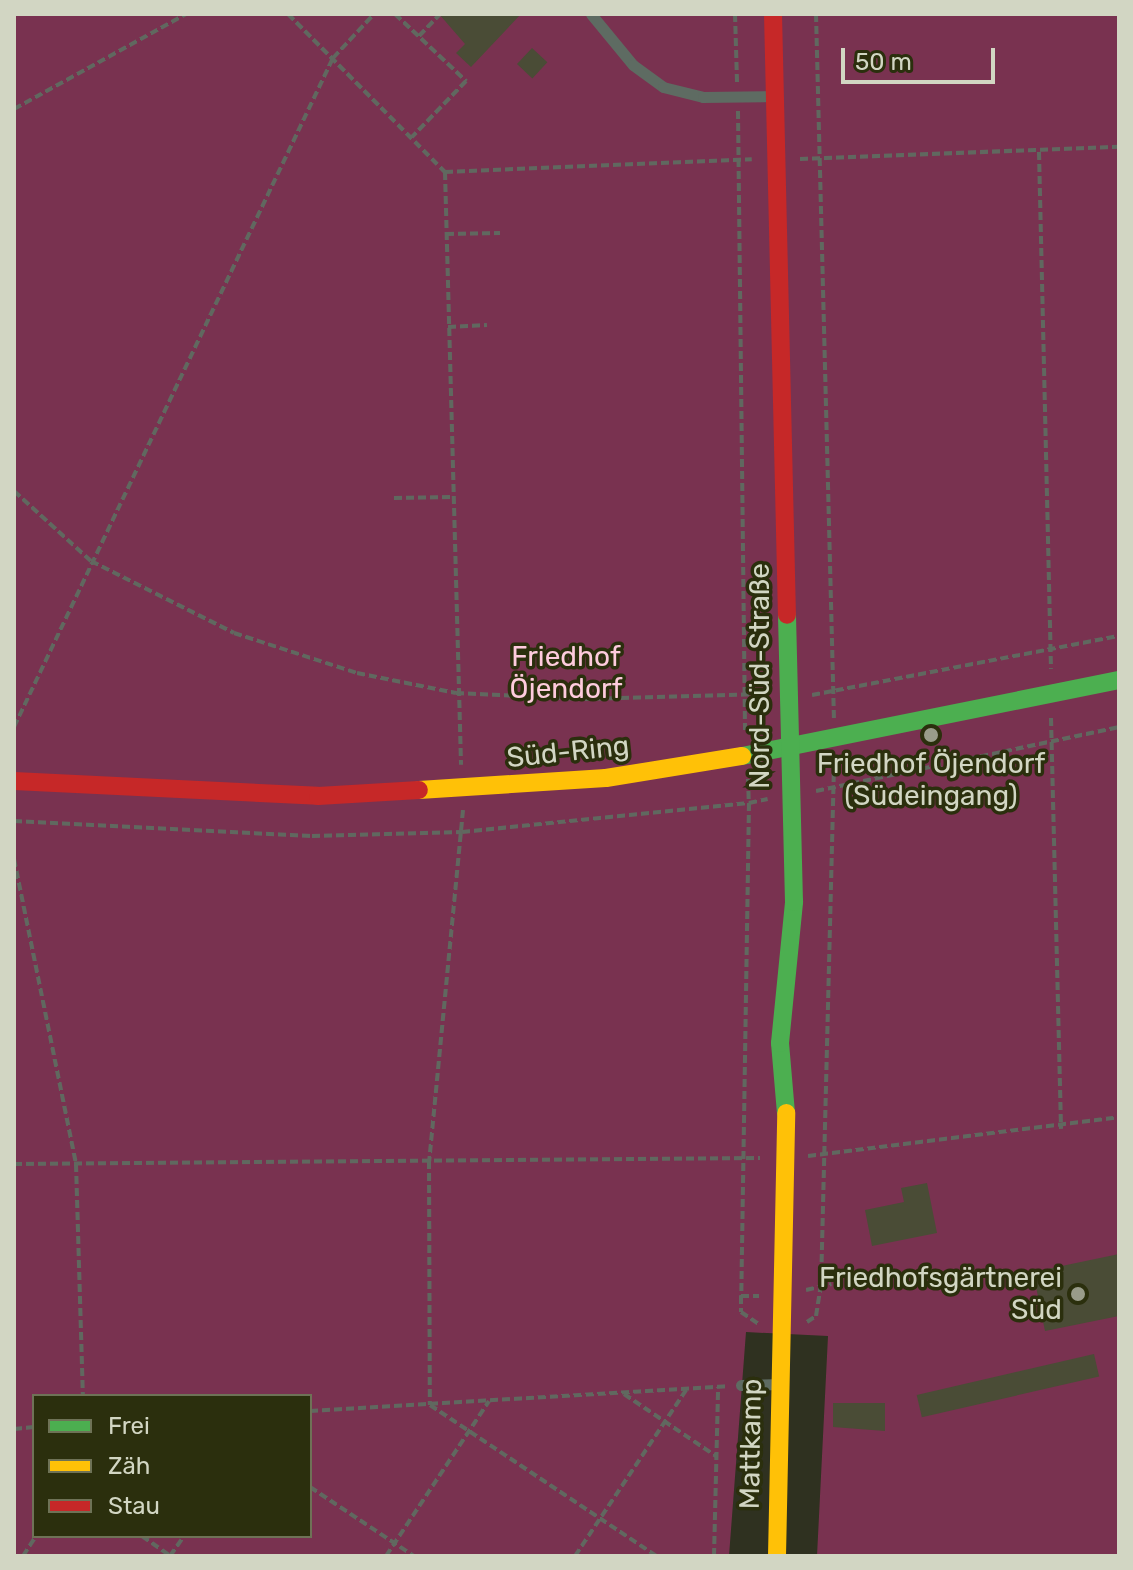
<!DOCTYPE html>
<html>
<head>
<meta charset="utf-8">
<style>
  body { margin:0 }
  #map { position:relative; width:1133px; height:1570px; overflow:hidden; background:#2f3120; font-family:Rubik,sans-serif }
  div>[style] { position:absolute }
  .green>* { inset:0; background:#793250 }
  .building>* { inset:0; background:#4a4c36; transform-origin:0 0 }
  .path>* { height:4px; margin-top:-2px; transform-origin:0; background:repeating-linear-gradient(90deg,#60685f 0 8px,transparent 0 12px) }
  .lane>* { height:11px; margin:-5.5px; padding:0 5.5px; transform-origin:5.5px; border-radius:5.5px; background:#5e6b62 }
  .fast>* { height:18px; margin:-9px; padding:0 9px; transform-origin:9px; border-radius:9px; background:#4caf50 }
  .slow>* { height:18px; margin:-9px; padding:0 9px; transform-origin:9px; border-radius:9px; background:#ffc107 }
  .jam>* { height:18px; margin:-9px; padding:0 9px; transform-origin:9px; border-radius:9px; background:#c62828 }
  .dots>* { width:22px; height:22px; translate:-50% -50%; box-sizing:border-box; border:4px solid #2b2f0d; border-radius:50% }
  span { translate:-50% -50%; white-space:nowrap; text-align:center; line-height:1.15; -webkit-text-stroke:7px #2b2f0d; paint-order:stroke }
  .park-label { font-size:28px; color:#fecbdd }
  .street-label { font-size:28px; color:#d2d6c3 }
  .poi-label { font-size:28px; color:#d2d6c3 }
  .right { translate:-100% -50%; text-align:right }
  .frame { position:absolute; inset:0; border:16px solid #d2d6c3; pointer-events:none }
  .legend { position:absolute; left:32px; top:1394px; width:280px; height:144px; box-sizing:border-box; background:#2b2f0d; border:2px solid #6e7256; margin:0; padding:10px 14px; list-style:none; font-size:24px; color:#d2d6c3 }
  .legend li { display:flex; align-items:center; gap:16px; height:40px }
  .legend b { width:40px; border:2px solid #6e7256 }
  .scale { position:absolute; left:841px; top:48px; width:154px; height:36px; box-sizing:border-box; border:4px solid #d2d6c3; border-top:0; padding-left:10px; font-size:24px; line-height:28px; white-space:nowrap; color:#d2d6c3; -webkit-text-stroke:6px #2b2f0d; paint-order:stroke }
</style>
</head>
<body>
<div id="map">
  <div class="green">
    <i style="clip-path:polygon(evenodd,14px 14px,1119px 14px,1119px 1556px,817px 1556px,828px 1336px,746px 1332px,729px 1556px,14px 1556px,14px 14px,34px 1396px,310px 1396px,310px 1536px,34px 1536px,34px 1396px)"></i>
  </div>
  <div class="building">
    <i style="clip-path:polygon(439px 14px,521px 14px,471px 67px,456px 53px,465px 44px)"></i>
    <i style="left:532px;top:48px;width:21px;height:22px;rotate:43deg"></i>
    <i style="clip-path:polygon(927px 1183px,937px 1233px,872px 1246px,865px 1210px,904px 1202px,901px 1188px)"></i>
    <i style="clip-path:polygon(1119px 1254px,1119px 1316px,1045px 1331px,1033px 1272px)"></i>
    <i style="left:1094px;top:1354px;width:23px;height:182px;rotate:77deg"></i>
    <i style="clip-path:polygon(833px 1403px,885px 1403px,885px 1431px,833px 1427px)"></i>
  </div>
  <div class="path">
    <i style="left:288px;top:14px;width:223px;rotate:45.2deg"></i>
    <i style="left:445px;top:172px;width:307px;rotate:-2.4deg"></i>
    <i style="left:395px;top:14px;width:98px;rotate:43.3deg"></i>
    <i style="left:466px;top:81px;width:78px;rotate:134deg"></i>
    <i style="left:735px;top:14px;width:69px;rotate:88.3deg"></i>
    <i style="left:816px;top:14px;width:705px;rotate:88.54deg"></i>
    <i style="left:419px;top:36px;width:30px;rotate:-46deg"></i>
    <i style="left:14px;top:109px;width:196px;rotate:-28.9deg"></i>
    <i style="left:738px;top:111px;width:619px;rotate:89.35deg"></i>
    <i style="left:1039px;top:152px;width:517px;rotate:88.67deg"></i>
    <i style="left:800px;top:159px;width:319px;rotate:-2.2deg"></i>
    <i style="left:445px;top:172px;width:593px;rotate:88.45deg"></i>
    <i style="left:446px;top:234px;width:54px;rotate:-1.1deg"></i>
    <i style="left:448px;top:327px;width:39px;rotate:-3deg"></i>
    <i style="left:14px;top:491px;width:104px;rotate:42.3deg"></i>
    <i style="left:91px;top:561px;width:160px;rotate:26.7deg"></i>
    <i style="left:234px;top:633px;width:129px;rotate:18deg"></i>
    <i style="left:357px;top:673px;width:101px;rotate:11.4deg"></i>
    <i style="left:456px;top:693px;width:129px;rotate:2.7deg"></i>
    <i style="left:585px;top:699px;width:182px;rotate:-1.6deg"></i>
    <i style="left:394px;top:498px;width:58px;rotate:-1deg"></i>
    <i style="left:812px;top:695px;width:313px;rotate:-10.9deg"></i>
    <i style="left:1051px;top:718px;width:411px;rotate:88.6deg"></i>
    <i style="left:14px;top:727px;width:741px;rotate:-64.51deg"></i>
    <i style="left:333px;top:58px;width:60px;rotate:-47deg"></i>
    <i style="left:748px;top:779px;width:24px;rotate:88deg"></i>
    <i style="left:749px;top:803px;width:19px;rotate:-12deg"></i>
    <i style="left:816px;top:791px;width:310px;rotate:-11.9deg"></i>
    <i style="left:463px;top:810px;width:353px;rotate:95.5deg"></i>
    <i style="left:429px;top:1161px;width:244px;rotate:89.8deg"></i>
    <i style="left:430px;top:1405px;width:272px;rotate:33.7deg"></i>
    <i style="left:14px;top:821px;width:298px;rotate:2.9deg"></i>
    <i style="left:312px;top:836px;width:150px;rotate:-1.5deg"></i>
    <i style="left:462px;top:832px;width:288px;rotate:-5.8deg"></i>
    <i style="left:749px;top:803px;width:493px;rotate:90.9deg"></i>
    <i style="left:741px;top:1296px;width:18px"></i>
    <i style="left:14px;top:859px;width:311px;rotate:78.5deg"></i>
    <i style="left:76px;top:1164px;width:232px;rotate:88.3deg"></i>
    <i style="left:808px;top:1156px;width:313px;rotate:-7.1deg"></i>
    <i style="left:14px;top:1164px;width:746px;rotate:-0.46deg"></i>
    <i style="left:806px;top:1290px;width:26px;rotate:-13deg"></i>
    <i style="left:741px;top:1296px;width:16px;rotate:90deg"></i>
    <i style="left:741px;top:1312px;width:22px;rotate:34deg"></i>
    <i style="left:807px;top:1322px;width:11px;rotate:-34deg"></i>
    <i style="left:816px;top:1316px;width:30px;rotate:-81deg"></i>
    <i style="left:821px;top:1286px;width:522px;rotate:-88.57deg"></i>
    <i style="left:624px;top:1394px;width:111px;rotate:34deg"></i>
    <i style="left:310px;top:1411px;width:418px;rotate:-3.4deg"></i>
    <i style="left:14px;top:1429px;width:20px;rotate:-6deg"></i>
    <i style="left:310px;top:1487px;width:125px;rotate:33.6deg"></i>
    <i style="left:142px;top:1536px;width:35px;rotate:35deg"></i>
    <i style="left:23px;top:1556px;width:24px;rotate:-57deg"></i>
    <i style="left:170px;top:1556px;width:24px;rotate:-55deg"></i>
    <i style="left:386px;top:1556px;width:186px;rotate:-56.4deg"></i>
    <i style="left:575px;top:1556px;width:201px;rotate:-56.2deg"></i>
    <i style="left:714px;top:1556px;width:169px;rotate:-88.6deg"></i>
  </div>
  <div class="lane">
    <i style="left:591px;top:14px;width:66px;rotate:50.5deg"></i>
    <i style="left:633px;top:65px;width:37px;rotate:36deg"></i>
    <i style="left:663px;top:87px;width:41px;rotate:14deg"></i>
    <i style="left:703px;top:97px;width:71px;rotate:-0.8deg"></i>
    <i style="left:741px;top:1385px;width:40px;rotate:-1.4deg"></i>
  </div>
  <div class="fast">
    <i style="left:742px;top:756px;width:385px;rotate:-11.4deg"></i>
    <i style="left:786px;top:1113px;width:70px;rotate:-94.9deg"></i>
    <i style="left:780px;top:1043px;width:142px;rotate:-84.3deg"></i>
    <i style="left:794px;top:902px;width:287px;rotate:-91.4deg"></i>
  </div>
  <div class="slow">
    <i style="left:419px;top:790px;width:187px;rotate:-3.7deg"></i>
    <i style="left:606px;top:778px;width:138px;rotate:-9.2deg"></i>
    <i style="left:777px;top:1556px;width:443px;rotate:-88.8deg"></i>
  </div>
  <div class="jam">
    <i style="left:773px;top:14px;width:601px;rotate:88.67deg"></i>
    <i style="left:14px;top:781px;width:304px;rotate:2.8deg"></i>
    <i style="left:318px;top:796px;width:101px;rotate:-3.4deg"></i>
  </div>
  <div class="dots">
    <i style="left:931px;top:735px;background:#999c8a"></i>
    <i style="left:1078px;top:1294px;background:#999c8a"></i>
  </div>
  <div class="park-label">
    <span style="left:566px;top:673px">Friedhof<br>Öjendorf</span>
  </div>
  <div class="street-label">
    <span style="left:760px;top:676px;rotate:-90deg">Nord-Süd-Straße</span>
    <span style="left:568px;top:752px;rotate:-6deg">Süd-Ring</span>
    <span style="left:751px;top:1444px;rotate:-89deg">Mattkamp</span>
  </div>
  <div class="poi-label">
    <span style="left:931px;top:780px">Friedhof Öjendorf<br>(Südeingang)</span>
    <span class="right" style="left:1062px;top:1294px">Friedhofsgärtnerei<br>Süd</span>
  </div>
  <div class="frame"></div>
  <ul class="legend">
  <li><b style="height:10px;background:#4caf50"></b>Frei</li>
  <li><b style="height:10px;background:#ffc107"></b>Zäh</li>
  <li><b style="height:10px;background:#c62828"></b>Stau</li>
  </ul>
  <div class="scale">50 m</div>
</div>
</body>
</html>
